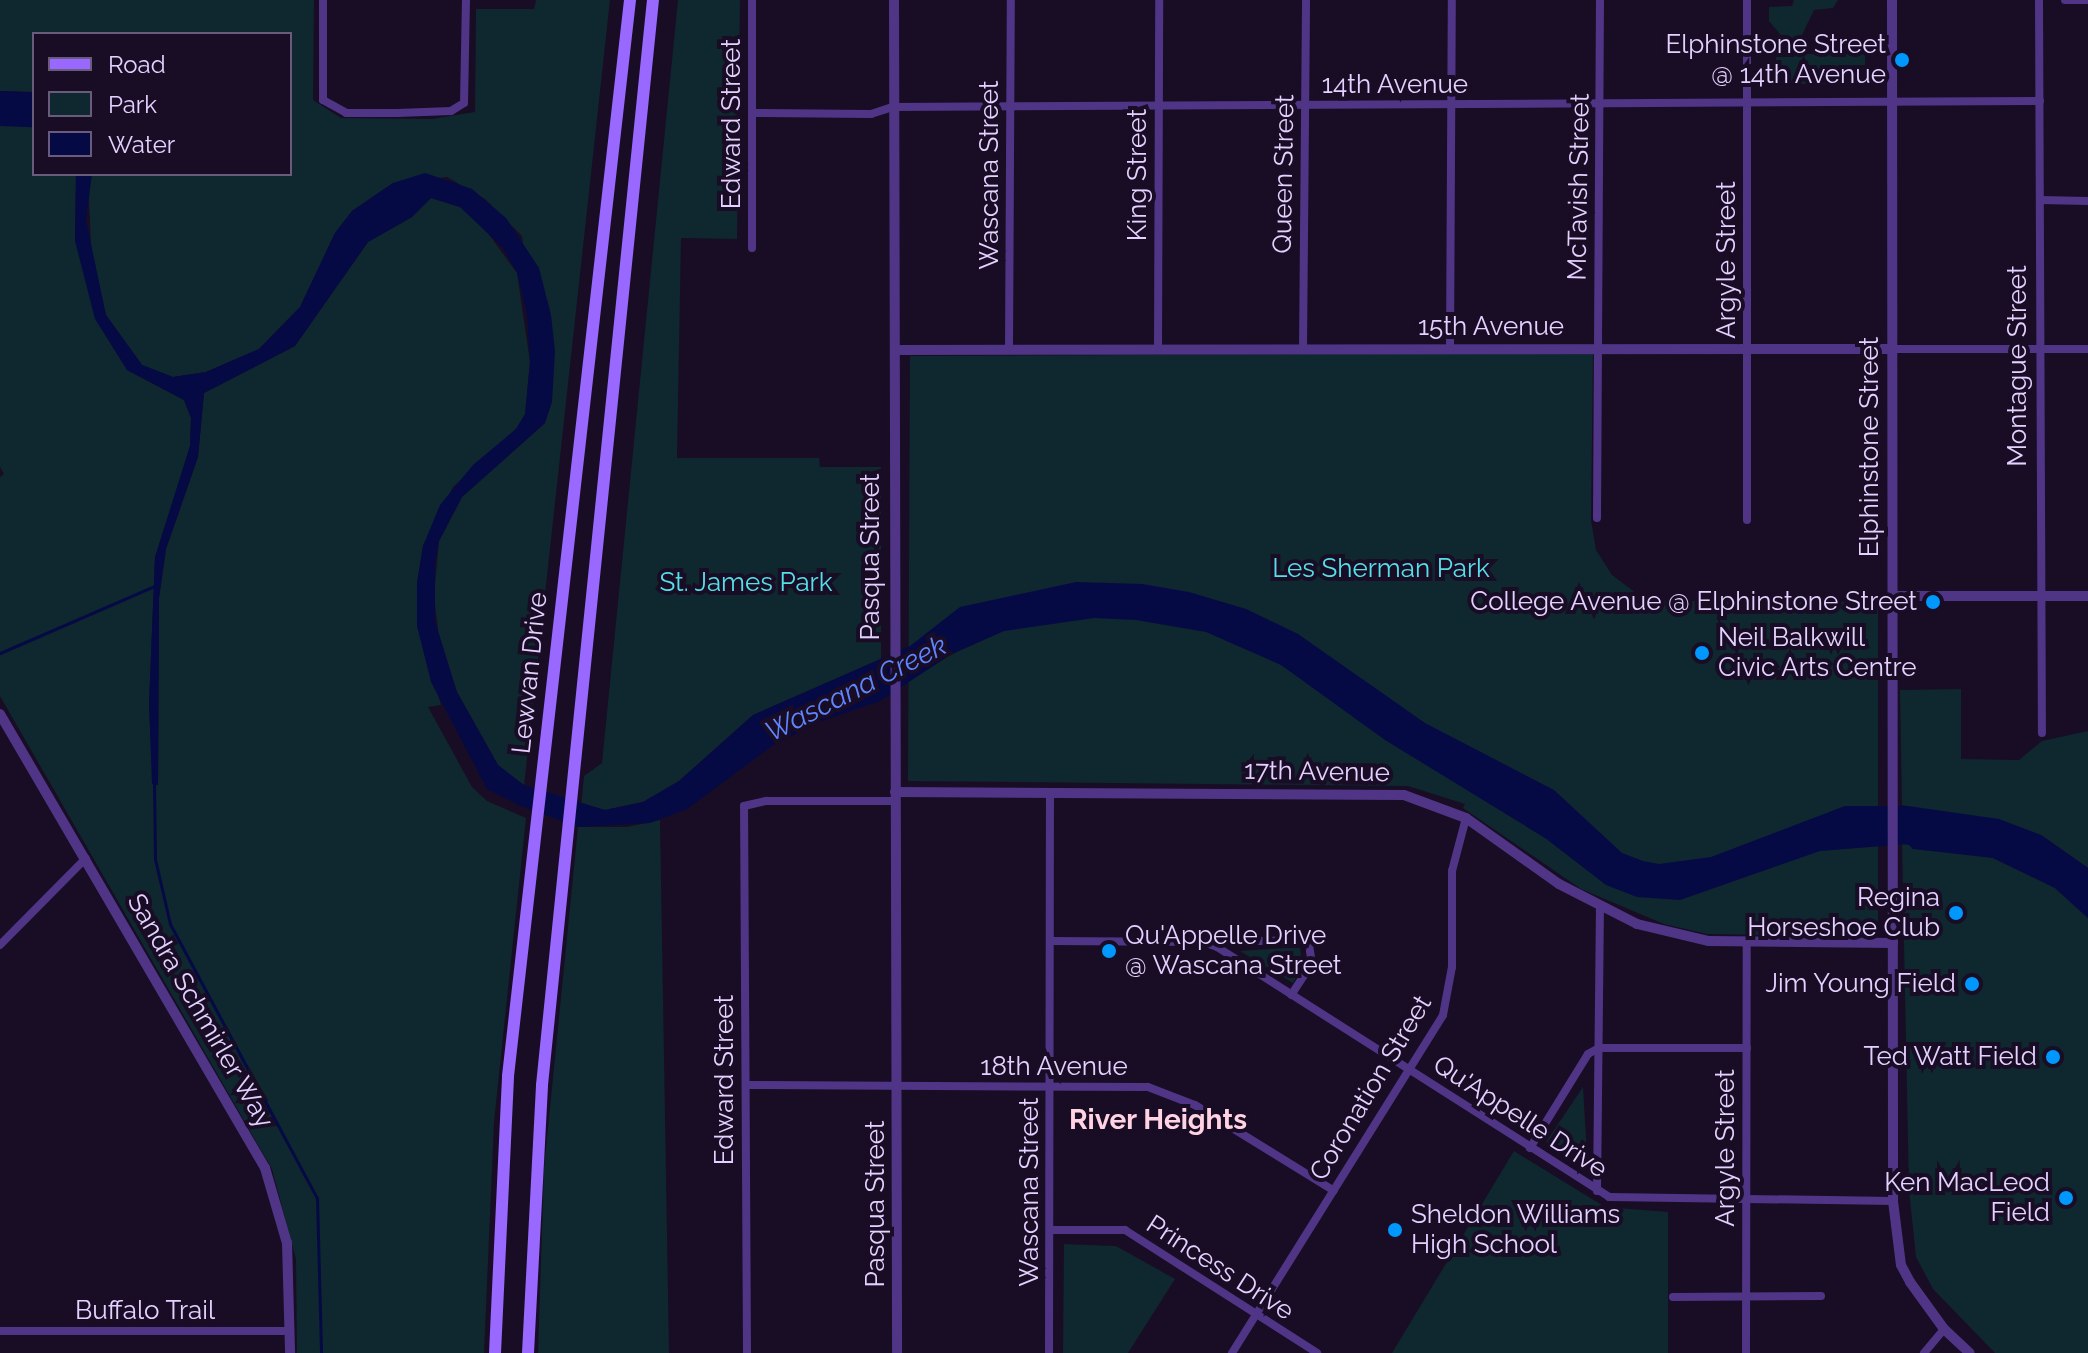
<!DOCTYPE html>
<html>
<head>
<meta charset="utf-8">
<style>
  body { margin:0 }
  #map { position:relative; width:2088px; height:1353px; overflow:hidden; background:#180d25; font-family:Raleway,sans-serif }
  div>[style] { position:absolute }
  .green>* { inset:0; background:#0f272f; transform-origin:0 0 }
  .water>* { inset:0; background:#060a44; transform-origin:0 0 }
  .stream>* { height:3px; margin:-1.5px; padding:0 1.5px; transform-origin:1.5px; border-radius:1.5px; background:#060a44 }
  .minor>* { height:8px; margin:-4px; padding:0 4px; transform-origin:4px; border-radius:4px; background:#503587 }
  .tertiary>* { height:10px; margin:-5px; padding:0 5px; transform-origin:5px; border-radius:5px; background:#503587 }
  .secondary>* { height:12px; margin:-6px; padding:0 6px; transform-origin:6px; border-radius:6px; background:#9968ff }
  .dots>* { width:22px; height:22px; translate:-50% -50%; box-sizing:border-box; border:4px solid #180d25; border-radius:50% }
  span { translate:-50% -50%; white-space:nowrap; text-align:center; line-height:1.15; -webkit-text-stroke:8px #180d25; paint-order:stroke }
  .poi-label { font-size:26px; color:#e4d1ff }
  .right { translate:-100% -50%; text-align:right }
  .left { translate:0 -50%; text-align:left }
  .street-label { font-size:26px; color:#e4d1ff }
  .park-label { font-size:26px; color:#54e0e7 }
  .water-label { font-size:28px; color:#5f85ff; font-style:italic }
  .neighbourhood-label { font-size:28px; color:#ffd3e2; font-weight:700 }
  .legend { position:absolute; left:32px; top:32px; width:260px; height:144px; box-sizing:border-box; background:#180d25; border:2px solid #6a5b7c; margin:0; padding:10px 14px; list-style:none; font-size:24px; color:#e4d1ff }
  .legend li { display:flex; align-items:center; gap:16px; height:40px }
  .legend b { width:40px; border:2px solid #6a5b7c }
</style>
</head>
<body>
<div id="map">
  <div class="green">
    <i style="clip-path:polygon(0 0,314px 0,313px 100px,341px 118px,432px 119px,475px 112px,476px 9px,534px 9px,536px 0,610px 0,524px 786px,498px 765px,457px 692px,440px 647px,434px 595px,439px 541px,462px 497px,545px 423px,522px 236px,485px 199px,447px 177px,393px 183px,352px 211px,335px 233px,300px 307px,259px 349px,206px 372px,173px 377px,142px 365px,106px 315px,92px 266px,88px 180px,92px 174px,290px 174px,290px 34px,34px 34px,34px 92px,0 91px)"></i>
    <i style="clip-path:polygon(678px 0,740px 0,737px 239px,681px 238px,677px 458px,819px 458px,820px 467px,881px 467px,881px 659px,753px 715px,679px 781px,643px 802px,605px 810px,581px 807px,584px 776px,602px 763px)"></i>
    <i style="clip-path:polygon(1794px 0,1838px 0,1833px 8px,1814px 10px,1800px 39px,1790px 46px,1769px 21px,1769px 7px,1792px 6px)"></i>
    <i style="left:1776px;top:54px;width:89px;height:30px"></i>
    <i style="clip-path:polygon(34px 122px,34px 174px,76px 174px,75px 241px,127px 370px,184px 400px,191px 418px,190px 446px,155px 558px,149px 704px,153px 784px,158px 785px,159px 598px,166px 549px,198px 457px,204px 393px,295px 346px,368px 242px,412px 217px,431px 198px,460px 207px,482px 225px,517px 273px,530px 362px,525px 414px,516px 429px,453px 487px,423px 546px,417px 583px,417px 626px,441px 705px,428px 707px,472px 787px,487px 801px,526px 818px,494px 1122px,484px 1353px,297px 1353px,296px 1259px,272px 1169px,0 696px,0 477px,4px 474px,0 467px,0 126px)"></i>
    <i style="clip-path:polygon(1593px 353px,1591px 520px,1596px 550px,1612px 575px,1640px 596px,1668px 601px,1878px 602px,1878px 937px,1707px 934px,1664px 924px,1581px 889px,1463px 808px,1465px 804px,1408px 786px,908px 781px,910px 356px)"></i>
    <i style="clip-path:polygon(1961px 689px,1961px 759px,2019px 760px,2042px 741px,2088px 731px,2088px 868px,2041px 835px,1902px 805px,1900px 690px)"></i>
    <i style="clip-path:polygon(660px 820px,669px 1353px,538px 1353px,544px 1168px,578px 827px,627px 827px)"></i>
    <i style="clip-path:polygon(1902px 844px,1993px 858px,2055px 888px,2088px 918px,2088px 1353px,1995px 1353px,1933px 1289px,1916px 1257px,1909px 1190px)"></i>
    <i style="clip-path:polygon(1300px 947px,1302px 967px,1293px 983px,1240px 951px)"></i>
    <i style="clip-path:polygon(1583px 1087px,1587px 1154px,1576px 1164px,1546px 1142px)"></i>
    <i style="clip-path:polygon(1514px 1151px,1605px 1207px,1668px 1212px,1668px 1353px,1392px 1353px)"></i>
    <i style="clip-path:polygon(1064px 1244px,1116px 1246px,1175px 1279px,1128px 1353px,1063px 1353px)"></i>
  </div>
  <div class="water">
    <i style="left:0;top:91px;width:34px;height:35px;rotate:2deg"></i>
    <i style="clip-path:polygon(425px 173px,472px 189px,506px 218px,539px 268px,551px 315px,555px 351px,552px 402px,545px 423px,462px 497px,439px 541px,435px 563px,435px 621px,457px 692px,498px 765px,524px 785px,605px 810px,643px 802px,679px 781px,753px 715px,910px 646px,960px 607px,1076px 582px,1142px 584px,1189px 592px,1246px 609px,1298px 634px,1425px 723px,1554px 790px,1622px 853px,1643px 861px,1659px 864px,1711px 857px,1845px 806px,1908px 806px,1999px 819px,2041px 835px,2088px 868px,2088px 918px,2055px 888px,1993px 858px,1913px 849px,1908px 844px,1820px 851px,1680px 900px,1637px 897px,1606px 885px,1545px 838px,1385px 740px,1281px 665px,1206px 632px,1136px 620px,1094px 618px,1004px 631px,950px 655px,880px 701px,819px 722px,772px 746px,687px 809px,650px 823px,578px 827px,521px 806px,487px 789px,431px 682px,417px 626px,417px 583px,423px 546px,440px 505px,473px 465px,516px 429px,525px 414px,530px 362px,527px 314px,517px 273px,503px 248px,460px 207px,431px 198px,412px 217px,368px 242px,295px 346px,204px 393px,198px 457px,166px 549px,159px 598px,158px 785px,152px 784px,149px 704px,155px 557px,190px 446px,191px 418px,184px 400px,127px 370px,95px 319px,75px 241px,76px 174px,92px 174px,86px 220px,106px 315px,142px 365px,173px 377px,206px 372px,259px 349px,300px 307px,335px 233px,352px 211px,393px 183px)"></i>
  </div>
  <div class="stream">
    <i style="left:0;top:653px;width:168px;rotate:-23.5deg"></i>
    <i style="left:154px;top:784px;width:75px;rotate:89.2deg"></i>
    <i style="left:155px;top:859px;width:67px;rotate:77deg"></i>
    <i style="left:170px;top:924px;width:311px;rotate:61.8deg"></i>
    <i style="left:317px;top:1198px;width:155px;rotate:88.5deg"></i>
  </div>
  <div class="minor">
    <i style="left:323px;top:0;width:100px;rotate:90deg"></i>
    <i style="left:323px;top:100px;width:26px;rotate:29deg"></i>
    <i style="left:346px;top:113px;width:51px"></i>
    <i style="left:397px;top:113px;width:54px;rotate:-2.1deg"></i>
    <i style="left:451px;top:111px;width:15px;rotate:-32deg"></i>
    <i style="left:464px;top:103px;width:103px;rotate:-88.9deg"></i>
    <i style="left:1747px;top:0;width:520px;rotate:90deg"></i>
    <i style="left:2039px;top:0;width:733px;rotate:89.77deg"></i>
    <i style="left:2065px;top:0;width:23px"></i>
    <i style="left:752px;top:113px;width:119px;rotate:0.5deg"></i>
    <i style="left:871px;top:114px;width:23px;rotate:-18deg"></i>
    <i style="left:893px;top:107px;width:1147px;rotate:-0.3deg"></i>
    <i style="left:2040px;top:200px;width:48px;rotate:1.2deg"></i>
    <i style="left:752px;top:248px;width:248px;rotate:-90deg"></i>
    <i style="left:1158px;top:349px;width:349px;rotate:-89.8deg"></i>
    <i style="left:1303px;top:349px;width:349px;rotate:-89.5deg"></i>
    <i style="left:1450px;top:349px;width:349px;rotate:-89.7deg"></i>
    <i style="left:1892px;top:349px;width:196px"></i>
    <i style="left:1009px;top:350px;width:350px;rotate:-89.7deg"></i>
    <i style="left:1597px;top:518px;width:518px;rotate:-89.67deg"></i>
    <i style="left:1050px;top:941px;width:154px;rotate:0.4deg"></i>
    <i style="left:1204px;top:942px;width:14px;rotate:21deg"></i>
    <i style="left:1217px;top:947px;width:465px;rotate:32.5deg"></i>
    <i style="left:1609px;top:1197px;width:284px;rotate:0.8deg"></i>
    <i style="left:1209px;top:942px;width:92px;rotate:-1.2deg"></i>
    <i style="left:1301px;top:940px;width:9px;rotate:32deg"></i>
    <i style="left:1309px;top:945px;width:18px;rotate:81deg"></i>
    <i style="left:1312px;top:963px;width:38px;rotate:123deg"></i>
    <i style="left:0;top:945px;width:122px;rotate:-45.3deg"></i>
    <i style="left:746px;top:1085px;width:402px;rotate:0.3deg"></i>
    <i style="left:1148px;top:1087px;width:50px;rotate:21deg"></i>
    <i style="left:1195px;top:1105px;width:163px;rotate:31.7deg"></i>
    <i style="left:1530px;top:1148px;width:110px;rotate:-58.3deg"></i>
    <i style="left:1588px;top:1054px;width:13px;rotate:-29deg"></i>
    <i style="left:1599px;top:1048px;width:148px"></i>
    <i style="left:1597px;top:1191px;width:284px;rotate:-89.4deg"></i>
    <i style="left:1050px;top:1230px;width:75px"></i>
    <i style="left:1125px;top:1230px;width:228px;rotate:32.6deg"></i>
    <i style="left:1673px;top:1297px;width:148px;rotate:-0.4deg"></i>
    <i style="left:0;top:1331px;width:289px"></i>
    <i style="left:747px;top:1353px;width:547px;rotate:-90.31deg"></i>
    <i style="left:744px;top:806px;width:23px;rotate:-13deg"></i>
    <i style="left:766px;top:801px;width:129px"></i>
    <i style="left:1049px;top:1353px;width:561px;rotate:-89.9deg"></i>
    <i style="left:1232px;top:1353px;width:398px;rotate:-58deg"></i>
    <i style="left:1443px;top:1015px;width:49px;rotate:-79.4deg"></i>
    <i style="left:1452px;top:967px;width:96px;rotate:-90deg"></i>
    <i style="left:1452px;top:871px;width:55px;rotate:-75.2deg"></i>
    <i style="left:1746px;top:1353px;width:410px;rotate:-89.9deg"></i>
    <i style="left:1924px;top:1353px;width:31px;rotate:-50deg"></i>
  </div>
  <div class="tertiary">
    <i style="left:894px;top:0;width:1353px;rotate:89.87deg"></i>
    <i style="left:1892px;top:0;width:1201px;rotate:89.95deg"></i>
    <i style="left:1893px;top:1201px;width:64px;rotate:82.9deg"></i>
    <i style="left:1901px;top:1265px;width:19px;rotate:62deg"></i>
    <i style="left:1910px;top:1282px;width:58px;rotate:54.1deg"></i>
    <i style="left:1944px;top:1329px;width:35px;rotate:43deg"></i>
    <i style="left:895px;top:350px;width:997px;rotate:-0.06deg"></i>
    <i style="left:1892px;top:596px;width:196px"></i>
    <i style="left:0;top:714px;width:526px;rotate:59.73deg"></i>
    <i style="left:265px;top:1168px;width:78px;rotate:73.7deg"></i>
    <i style="left:287px;top:1243px;width:110px;rotate:88.4deg"></i>
    <i style="left:895px;top:792px;width:509px;rotate:0.34deg"></i>
    <i style="left:1404px;top:795px;width:66px;rotate:20.4deg"></i>
    <i style="left:1466px;top:818px;width:114px;rotate:35.4deg"></i>
    <i style="left:1559px;top:884px;width:88px;rotate:27.1deg"></i>
    <i style="left:1637px;top:924px;width:74px;rotate:13.3deg"></i>
    <i style="left:1709px;top:941px;width:184px;rotate:0.6deg"></i>
  </div>
  <div class="secondary">
    <i style="left:495px;top:1353px;width:277px;rotate:-87.3deg"></i>
    <i style="left:508px;top:1076px;width:1083px;rotate:-83.53deg"></i>
    <i style="left:528px;top:1353px;width:268px;rotate:-87deg"></i>
    <i style="left:542px;top:1085px;width:1091px;rotate:-84.16deg"></i>
  </div>
  <div class="dots">
    <i style="left:1902px;top:60px;background:#0098fc"></i>
    <i style="left:1933px;top:602px;background:#0098fc"></i>
    <i style="left:1702px;top:653px;background:#0098fc"></i>
    <i style="left:1956px;top:913px;background:#0098fc"></i>
    <i style="left:1109px;top:951px;background:#0098fc"></i>
    <i style="left:1972px;top:984px;background:#0098fc"></i>
    <i style="left:2053px;top:1057px;background:#0098fc"></i>
    <i style="left:2066px;top:1198px;background:#0098fc"></i>
    <i style="left:1395px;top:1230px;background:#0098fc"></i>
  </div>
  <div class="poi-label">
    <span class="right" style="left:1886px;top:60px">Elphinstone Street<br>@ 14th Avenue</span>
    <span class="right" style="left:1917px;top:602px">College Avenue @ Elphinstone Street</span>
    <span class="left" style="left:1718px;top:653px">Neil Balkwill<br>Civic Arts Centre</span>
    <span class="right" style="left:1940px;top:913px">Regina<br>Horseshoe Club</span>
    <span class="left" style="left:1125px;top:951px">Qu'Appelle Drive<br>@ Wascana Street</span>
    <span class="right" style="left:1956px;top:984px">Jim Young Field</span>
    <span class="right" style="left:2037px;top:1057px">Ted Watt Field</span>
    <span class="right" style="left:2050px;top:1198px">Ken MacLeod<br>Field</span>
    <span class="left" style="left:1411px;top:1230px">Sheldon Williams<br>High School</span>
  </div>
  <div class="street-label">
    <span style="left:1395px;top:85px">14th Avenue</span>
    <span style="left:732px;top:124px;rotate:-90deg">Edward Street</span>
    <span style="left:1284px;top:174px;rotate:-89deg">Queen Street</span>
    <span style="left:990px;top:175px;rotate:-90deg">Wascana Street</span>
    <span style="left:1138px;top:175px;rotate:-90deg">King Street</span>
    <span style="left:1579px;top:187px;rotate:-89deg">McTavish Street</span>
    <span style="left:1727px;top:260px;rotate:-90deg">Argyle Street</span>
    <span style="left:1491px;top:327px">15th Avenue</span>
    <span style="left:2018px;top:366px;rotate:-90deg">Montague Street</span>
    <span style="left:1870px;top:447px;rotate:-90deg">Elphinstone Street</span>
    <span style="left:871px;top:557px;rotate:-90deg">Pasqua Street</span>
    <span style="left:530px;top:673px;rotate:-84deg">Lewvan Drive</span>
    <span style="left:1317px;top:772px;rotate:1deg">17th Avenue</span>
    <span style="left:200px;top:1011px;rotate:60deg">Sandra Schmirler Way</span>
    <span style="left:1054px;top:1067px">18th Avenue</span>
    <span style="left:725px;top:1080px;rotate:-90deg">Edward Street</span>
    <span style="left:1371px;top:1088px;rotate:-59deg">Coronation Street</span>
    <span style="left:1520px;top:1117px;rotate:33deg">Qu'Appelle Drive</span>
    <span style="left:1726px;top:1148px;rotate:-90deg">Argyle Street</span>
    <span style="left:1030px;top:1192px;rotate:-90deg">Wascana Street</span>
    <span style="left:876px;top:1204px;rotate:-90deg">Pasqua Street</span>
    <span style="left:1220px;top:1268px;rotate:33deg">Princess Drive</span>
    <span style="left:145px;top:1311px">Buffalo Trail</span>
  </div>
  <div class="park-label">
    <span style="left:1381px;top:569px">Les Sherman Park</span>
    <span style="left:746px;top:583px">St. James Park</span>
  </div>
  <div class="water-label">
    <span style="left:856px;top:689px;rotate:-27deg">Wascana Creek</span>
  </div>
  <div class="neighbourhood-label">
    <span style="left:1158px;top:1120px">River Heights</span>
  </div>
  <ul class="legend">
  <li><b style="height:10px;background:#9968ff"></b>Road</li>
  <li><b style="height:22px;background:#0f272f"></b>Park</li>
  <li><b style="height:22px;background:#060a44"></b>Water</li>
  </ul>
</div>
</body>
</html>
